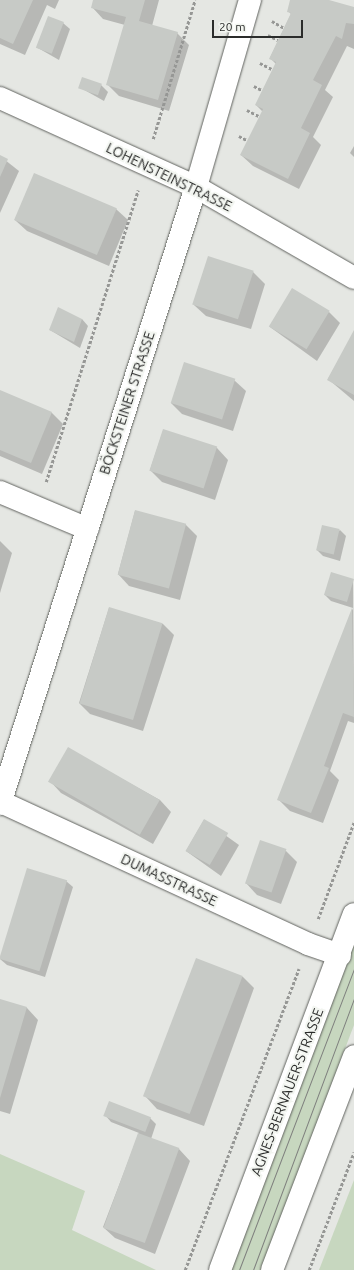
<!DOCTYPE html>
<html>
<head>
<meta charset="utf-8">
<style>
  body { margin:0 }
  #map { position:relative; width:354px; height:1270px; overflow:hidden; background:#e5e7e3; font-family:Ubuntu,sans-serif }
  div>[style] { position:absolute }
  .green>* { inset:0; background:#c7d7bf }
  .shadow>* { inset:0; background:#0003 }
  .building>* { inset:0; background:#c7cac6; transform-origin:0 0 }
  .path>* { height:2.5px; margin-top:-1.25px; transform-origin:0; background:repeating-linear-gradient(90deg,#969795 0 3px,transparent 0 5px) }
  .roads { filter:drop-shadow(0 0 1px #61635f) drop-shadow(0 0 1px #61635f) }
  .street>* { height:22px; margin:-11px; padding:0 11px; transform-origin:11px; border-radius:11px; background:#fff }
  .secondary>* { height:22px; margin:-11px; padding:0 11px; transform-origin:11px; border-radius:11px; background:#fff }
  .tram>* { height:1px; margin:-0.5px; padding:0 0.5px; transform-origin:0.5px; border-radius:0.5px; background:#7f807e }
  span { translate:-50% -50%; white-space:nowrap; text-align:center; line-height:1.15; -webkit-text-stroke:4px #f2f5f0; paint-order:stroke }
  .street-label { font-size:14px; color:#2b2c2b }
  .scale { position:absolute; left:212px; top:20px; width:91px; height:18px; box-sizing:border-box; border:2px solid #2b2c2b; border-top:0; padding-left:5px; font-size:12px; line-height:14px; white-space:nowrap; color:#2b2c2b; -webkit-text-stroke:3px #f2f5f0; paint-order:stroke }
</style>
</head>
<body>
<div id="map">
  <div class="green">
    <i style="clip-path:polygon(354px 943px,354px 1025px,261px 1270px,230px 1270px)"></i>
    <i style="clip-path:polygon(0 1154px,85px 1191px,72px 1230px,156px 1270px,0 1270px)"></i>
    <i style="clip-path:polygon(354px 1180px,354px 1270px,319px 1270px)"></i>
  </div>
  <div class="shadow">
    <i style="clip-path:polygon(0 0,59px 0,55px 9px,47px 5px,25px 55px,0 44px)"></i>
    <i style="clip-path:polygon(94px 0,159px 0,152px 26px,177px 33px,189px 45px,169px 111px,119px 96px,108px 85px,125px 25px,103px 19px,92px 7px)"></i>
    <i style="clip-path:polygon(291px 0,325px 0,354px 8px,354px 49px,347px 46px,325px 90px,333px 97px,313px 137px,321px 145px,299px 189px,253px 166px,241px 155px,263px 112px,256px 105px,276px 64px,270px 58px,291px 14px,288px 11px)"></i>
    <i style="clip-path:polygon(63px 23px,70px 29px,59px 60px,38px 48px)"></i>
    <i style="clip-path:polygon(101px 85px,108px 92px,104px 101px,79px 87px)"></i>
    <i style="clip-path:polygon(354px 146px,354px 157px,350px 153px)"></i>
    <i style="clip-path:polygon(0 156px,19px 171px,0 213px)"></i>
    <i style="clip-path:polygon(116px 209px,128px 220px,109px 266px,27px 231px,15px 220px)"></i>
    <i style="clip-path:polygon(253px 272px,265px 284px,251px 329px,206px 316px,194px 305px)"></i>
    <i style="clip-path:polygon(329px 312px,340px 323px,317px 361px,270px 327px)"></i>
    <i style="clip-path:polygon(82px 319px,88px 326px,80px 348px,50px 330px)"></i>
    <i style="clip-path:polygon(354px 333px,354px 401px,328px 379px)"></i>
    <i style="clip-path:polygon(234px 380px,246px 391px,233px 431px,182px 414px,171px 403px)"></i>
    <i style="clip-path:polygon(0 391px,52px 413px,63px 424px,42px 474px,0 456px)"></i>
    <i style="clip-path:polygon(163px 431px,217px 448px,228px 460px,215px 500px,162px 482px,150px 470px)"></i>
    <i style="clip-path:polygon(135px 511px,186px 525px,197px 536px,180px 600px,129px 586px,118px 574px)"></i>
    <i style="clip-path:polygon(340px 530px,346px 536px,340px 561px,323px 556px,317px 550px)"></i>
    <i style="clip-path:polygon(0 541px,12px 553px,0 593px)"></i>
    <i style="clip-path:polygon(353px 580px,354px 723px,348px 721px,330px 771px,339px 780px,323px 823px,290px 811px,279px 800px,353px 608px,331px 601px,325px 595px)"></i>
    <i style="clip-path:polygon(109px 608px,163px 624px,174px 635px,143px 731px,90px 714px,79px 703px)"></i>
    <i style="clip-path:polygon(68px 749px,160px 800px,171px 812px,153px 844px,61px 793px,50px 781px)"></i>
    <i style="clip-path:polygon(204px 820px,239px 845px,221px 876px,186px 851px)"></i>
    <i style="clip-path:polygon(285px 850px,297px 862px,281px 904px,257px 895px,246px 883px)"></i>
    <i style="clip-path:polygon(66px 881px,73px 887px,45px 977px,7px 965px,0 959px)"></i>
    <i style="clip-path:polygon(197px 960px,243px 977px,254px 988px,204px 1126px,157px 1109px,146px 1097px)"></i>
    <i style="clip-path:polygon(0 1000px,27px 1008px,38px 1020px,10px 1114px,0 1111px)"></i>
    <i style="clip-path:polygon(105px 1115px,150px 1118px,156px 1124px,151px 1139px,179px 1149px,190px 1161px,155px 1254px,115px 1238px,103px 1227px,139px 1133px,111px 1122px)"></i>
  </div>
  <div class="building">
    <i style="clip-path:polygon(0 0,33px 0,13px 44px,0 38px)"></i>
    <i style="clip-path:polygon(93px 0,145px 0,139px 21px,178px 32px,158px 100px,106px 85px,126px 17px,91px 8px)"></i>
    <i style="clip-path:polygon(290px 0,329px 0,354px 7px,354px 24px,346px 23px,342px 39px,336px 36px,313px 80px,322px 85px,301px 128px,310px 133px,288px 179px,240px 155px,263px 109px,255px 105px,276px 62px,269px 59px,291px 13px,287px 12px)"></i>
    <i style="left:48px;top:16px;width:17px;height:34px;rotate:21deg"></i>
    <i style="left:82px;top:77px;width:21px;height:12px;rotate:19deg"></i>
    <i style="clip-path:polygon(0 155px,8px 159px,0 177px)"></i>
    <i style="left:34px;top:173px;width:90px;height:51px;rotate:23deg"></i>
    <i style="left:208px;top:256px;width:48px;height:51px;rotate:18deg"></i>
    <i style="left:292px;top:288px;width:44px;height:45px;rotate:31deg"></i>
    <i style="clip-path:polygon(58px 307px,82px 319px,74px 342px,49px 330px)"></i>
    <i style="clip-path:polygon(354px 330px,354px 395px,327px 380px)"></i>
    <i style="left:184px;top:362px;width:54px;height:43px;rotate:18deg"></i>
    <i style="clip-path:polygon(0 390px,52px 412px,31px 463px,0 450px)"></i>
    <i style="left:163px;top:429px;width:57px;height:44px;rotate:18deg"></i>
    <i style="left:135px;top:510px;width:53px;height:67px;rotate:15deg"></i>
    <i style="left:322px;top:525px;width:18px;height:26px;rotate:13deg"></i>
    <i style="left:331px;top:572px;width:24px;height:24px;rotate:17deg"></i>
    <i style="left:109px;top:607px;width:56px;height:101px;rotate:17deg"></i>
    <i style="clip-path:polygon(352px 608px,354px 717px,343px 713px,324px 766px,329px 768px,311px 813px,277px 800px)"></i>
    <i style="left:68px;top:747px;width:106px;height:40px;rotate:30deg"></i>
    <i style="left:204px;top:819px;width:28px;height:37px;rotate:30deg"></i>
    <i style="left:260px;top:840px;width:28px;height:46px;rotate:19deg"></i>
    <i style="left:27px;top:868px;width:42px;height:95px;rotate:17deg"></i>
    <i style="left:196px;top:958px;width:50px;height:148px;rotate:21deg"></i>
    <i style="clip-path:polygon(0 999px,27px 1007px,0 1098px)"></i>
    <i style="left:109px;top:1101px;width:45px;height:16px;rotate:21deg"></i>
    <i style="left:138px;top:1133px;width:44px;height:101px;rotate:20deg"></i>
  </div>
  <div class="path">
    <i style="left:272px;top:21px;width:14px;rotate:30deg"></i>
    <i style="left:268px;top:35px;width:11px;rotate:27deg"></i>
    <i style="left:260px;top:63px;width:13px;rotate:27deg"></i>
    <i style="left:254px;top:86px;width:9px;rotate:27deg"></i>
    <i style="left:247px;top:110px;width:13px;rotate:27deg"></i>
    <i style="left:239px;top:136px;width:9px;rotate:27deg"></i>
    <i style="left:153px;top:139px;width:145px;rotate:-73.2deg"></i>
    <i style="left:46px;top:482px;width:306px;rotate:-72.5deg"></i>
    <i style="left:318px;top:919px;width:103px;rotate:-69.6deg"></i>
    <i style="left:185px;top:1270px;width:322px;rotate:-69.3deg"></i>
    <i style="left:309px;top:1270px;width:126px;rotate:-69.1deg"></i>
  </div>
  <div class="roads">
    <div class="street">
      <i style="left:0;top:98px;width:215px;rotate:24.4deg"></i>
      <i style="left:196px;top:187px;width:182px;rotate:29.9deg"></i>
      <i style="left:0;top:492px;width:95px;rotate:22.8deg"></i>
      <i style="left:1px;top:802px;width:338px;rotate:24.8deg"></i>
      <i style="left:308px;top:944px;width:34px;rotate:19deg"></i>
      <i style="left:0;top:804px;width:647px;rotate:-72.38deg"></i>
      <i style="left:196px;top:187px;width:195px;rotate:-73.9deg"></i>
    </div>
    <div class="secondary">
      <i style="left:220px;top:1270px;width:380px;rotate:-69.4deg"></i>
      <i style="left:272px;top:1270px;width:229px;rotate:-69deg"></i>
    </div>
  </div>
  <div class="tram">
    <i style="left:239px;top:1270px;width:322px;rotate:-69.1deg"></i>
    <i style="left:253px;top:1270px;width:289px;rotate:-69.6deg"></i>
  </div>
  <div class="street-label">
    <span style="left:169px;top:177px;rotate:26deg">LOHENSTEINSTRASSE</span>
    <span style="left:127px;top:403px;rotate:-72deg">BÖCKSTEINER STRASSE</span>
    <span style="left:169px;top:880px;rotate:25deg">DUMASSTRASSE</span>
    <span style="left:287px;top:1092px;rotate:-69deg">AGNES-BERNAUER-STRASSE</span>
  </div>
  <div class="scale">20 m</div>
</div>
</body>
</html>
